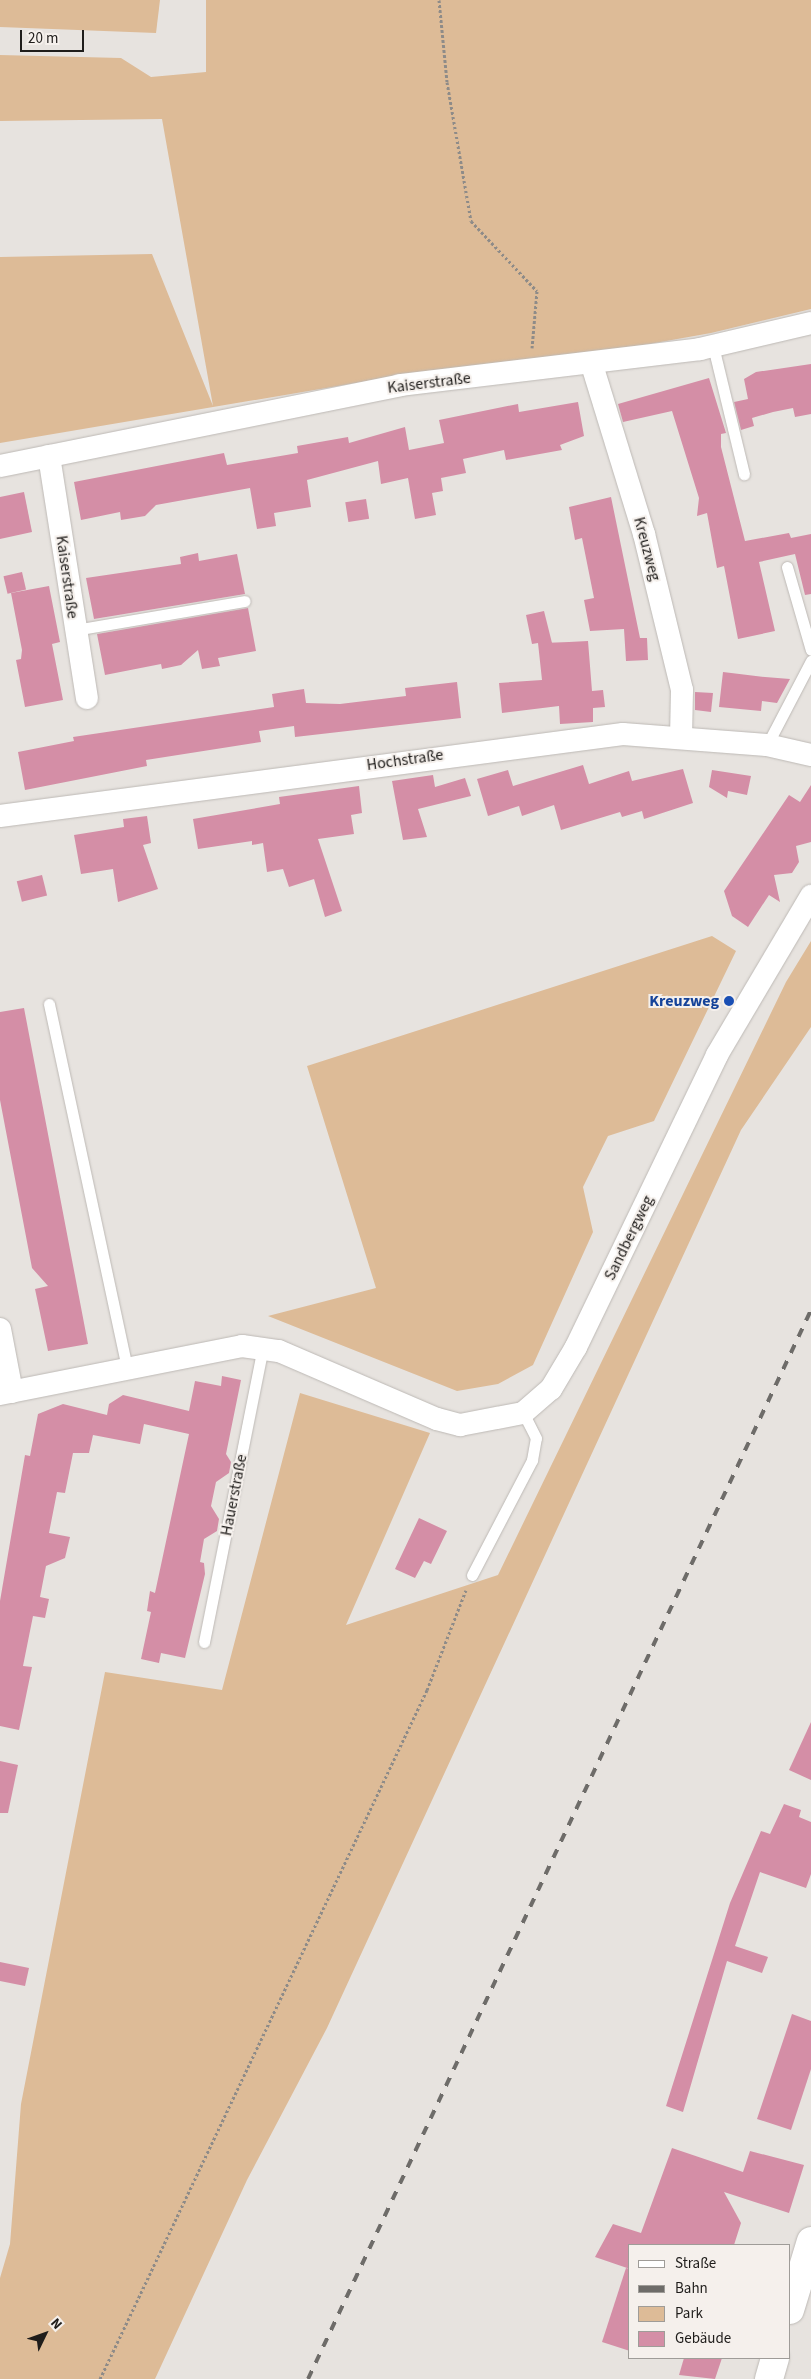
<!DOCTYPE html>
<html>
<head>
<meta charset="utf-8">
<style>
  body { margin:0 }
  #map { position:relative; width:811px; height:2379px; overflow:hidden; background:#e7e3df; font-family:"Source Sans 3",sans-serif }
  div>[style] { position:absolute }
  .green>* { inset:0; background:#ddbb97 }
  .building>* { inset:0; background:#d48ea6; transform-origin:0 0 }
  .path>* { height:3px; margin-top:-1.5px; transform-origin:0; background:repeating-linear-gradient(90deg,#8e8b88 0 2.5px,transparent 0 5px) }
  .roads { filter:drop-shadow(0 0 1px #bdb9b5) drop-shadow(0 0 1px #bdb9b5) }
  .service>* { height:11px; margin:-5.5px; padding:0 5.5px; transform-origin:5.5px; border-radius:5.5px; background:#fff }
  .minor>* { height:22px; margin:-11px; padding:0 11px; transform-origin:11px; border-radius:11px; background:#fff }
  .secondary>* { height:28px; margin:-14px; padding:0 14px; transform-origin:14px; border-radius:14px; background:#fff }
  .rail>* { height:4px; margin-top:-2px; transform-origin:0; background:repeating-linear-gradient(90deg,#6e6c69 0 9px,transparent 0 18px) }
  .dots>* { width:14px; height:14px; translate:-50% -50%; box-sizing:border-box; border:2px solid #f5f0ec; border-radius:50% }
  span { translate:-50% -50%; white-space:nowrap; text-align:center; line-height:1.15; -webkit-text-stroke:4px #f5f0ec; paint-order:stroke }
  .street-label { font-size:16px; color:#1f1d1b }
  .transit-label { font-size:16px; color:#164399; font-weight:700 }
  .right { translate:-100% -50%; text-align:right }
  .legend { position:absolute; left:628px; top:2244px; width:162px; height:115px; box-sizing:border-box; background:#f5f0ec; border:1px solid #9f9c98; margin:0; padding:6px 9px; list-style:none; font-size:15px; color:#1f1d1b }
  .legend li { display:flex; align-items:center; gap:10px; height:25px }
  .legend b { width:25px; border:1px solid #9f9c98 }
  .north { position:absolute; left:20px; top:2309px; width:50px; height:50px; -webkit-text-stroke:4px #f5f0ec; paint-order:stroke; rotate:48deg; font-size:14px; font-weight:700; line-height:20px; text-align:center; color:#1f1d1b }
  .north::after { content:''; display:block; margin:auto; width:18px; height:22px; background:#1f1d1b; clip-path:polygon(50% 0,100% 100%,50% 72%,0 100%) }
  .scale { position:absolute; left:20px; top:30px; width:64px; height:22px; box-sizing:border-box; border:2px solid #1f1d1b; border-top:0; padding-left:6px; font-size:15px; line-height:18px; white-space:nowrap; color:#1f1d1b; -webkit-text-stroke:4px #f5f0ec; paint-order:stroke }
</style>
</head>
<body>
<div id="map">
  <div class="green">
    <i style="clip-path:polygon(0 0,160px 0,156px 33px,0 27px)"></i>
    <i style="clip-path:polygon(206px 0,811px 0,811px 309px,711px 333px,599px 353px,403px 375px,0 443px,0 257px,152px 254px,213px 406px,162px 119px,0 121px,0 55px,121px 58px,151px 77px,206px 72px)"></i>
    <i style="clip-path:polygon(712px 936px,736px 951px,654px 1121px,608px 1136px,583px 1187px,593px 1232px,533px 1365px,498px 1384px,457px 1391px,268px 1316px,376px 1288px,307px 1066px)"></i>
    <i style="clip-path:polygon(811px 941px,811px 1027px,741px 1130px,327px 2028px,247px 2180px,155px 2379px,0 2379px,0 2278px,10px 2244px,21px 2104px,105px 1672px,222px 1690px,300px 1393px,430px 1433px,346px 1625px,498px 1575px,786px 982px)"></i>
  </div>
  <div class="building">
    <i style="clip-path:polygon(811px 364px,811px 414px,795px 417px,793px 408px,773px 412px,752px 418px,754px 426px,741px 430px,734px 402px,748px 399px,744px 379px,756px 372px)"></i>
    <i style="clip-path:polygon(709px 378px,726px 433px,721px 434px,721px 447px,745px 541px,789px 533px,791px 538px,811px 534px,811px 594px,805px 595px,795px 554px,759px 562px,775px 631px,738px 639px,724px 566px,717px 568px,707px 513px,697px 516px,699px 498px,672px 411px,623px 422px,618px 404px)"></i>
    <i style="clip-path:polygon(578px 402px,584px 436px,560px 445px,562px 450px,506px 460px,504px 450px,463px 459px,466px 473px,441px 478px,443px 491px,432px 493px,436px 515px,415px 519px,408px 478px,381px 484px,378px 461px,307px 480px,311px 507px,274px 513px,276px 526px,257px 529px,250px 488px,156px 505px,145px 516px,121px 520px,120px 512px,81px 520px,74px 482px,224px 453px,227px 465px,298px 453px,297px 446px,348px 437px,349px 443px,405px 427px,409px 450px,444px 443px,439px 420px,518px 404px,519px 412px)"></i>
    <i style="clip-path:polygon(24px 492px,32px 532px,0 539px,0 497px)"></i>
    <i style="clip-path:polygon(611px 497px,640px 638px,647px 638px,648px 660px,626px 661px,624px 629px,590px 631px,584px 600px,594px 598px,582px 538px,575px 540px,569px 507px)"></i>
    <i style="left:366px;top:499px;width:20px;height:21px;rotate:81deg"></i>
    <i style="clip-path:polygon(198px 553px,199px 561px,237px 554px,245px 594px,94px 619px,86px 578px,181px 564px,180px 557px)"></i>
    <i style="left:22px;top:572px;width:18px;height:19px;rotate:77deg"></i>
    <i style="clip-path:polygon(49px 586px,60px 642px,52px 644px,63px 700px,25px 707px,16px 660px,21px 659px,22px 650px,11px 593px)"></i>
    <i style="clip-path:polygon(248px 608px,256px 651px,218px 658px,220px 666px,202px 669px,198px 650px,181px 665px,162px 669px,161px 664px,105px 675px,97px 634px)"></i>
    <i style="clip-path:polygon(544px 611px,552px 643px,543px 643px,569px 642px,588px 641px,592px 691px,603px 690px,605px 707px,593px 708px,593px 722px,560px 724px,559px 706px,502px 713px,499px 683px,542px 680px,538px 643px,532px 644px,526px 615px)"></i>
    <i style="clip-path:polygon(723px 672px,765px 677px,790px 679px,777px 703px,762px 701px,761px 711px,719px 707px)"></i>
    <i style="clip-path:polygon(457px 682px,461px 718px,295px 737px,294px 726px,259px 731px,261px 742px,146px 760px,147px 766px,25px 790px,18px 752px,74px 741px,73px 737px,274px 707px,272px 694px,304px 689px,306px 703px,340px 704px,406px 696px,405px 688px)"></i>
    <i style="clip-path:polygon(695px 692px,713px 693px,711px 712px,695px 710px)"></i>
    <i style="clip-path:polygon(583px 765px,589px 784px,629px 771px,632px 781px,683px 769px,693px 803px,644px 819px,642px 811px,622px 817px,620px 812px,561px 830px,554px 805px,522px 816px,519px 806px,488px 816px,477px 779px,508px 770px,513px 786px)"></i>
    <i style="clip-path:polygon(712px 770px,751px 776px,747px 795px,728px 791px,727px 798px,709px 787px)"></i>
    <i style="clip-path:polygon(433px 775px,435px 787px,465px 778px,471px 796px,418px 809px,427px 837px,403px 840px,392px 781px)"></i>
    <i style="clip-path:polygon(811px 785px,811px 842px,796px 846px,799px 862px,792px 873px,774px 875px,780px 902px,769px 895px,748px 927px,732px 916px,724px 891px,789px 795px,800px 802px)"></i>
    <i style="clip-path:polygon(359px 786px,362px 813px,351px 815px,354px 834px,318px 839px,342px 911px,325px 917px,314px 879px,289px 887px,283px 869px,267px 872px,263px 843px,252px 845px,252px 841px,198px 849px,193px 819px,280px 804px,279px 797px)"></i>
    <i style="clip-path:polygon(147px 816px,151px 843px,143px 845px,158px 889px,118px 902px,113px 869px,81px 874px,74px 835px,124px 827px,123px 819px)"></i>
    <i style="left:42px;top:875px;width:21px;height:26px;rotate:76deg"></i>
    <i style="clip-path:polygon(24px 1008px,88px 1344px,48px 1351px,35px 1289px,48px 1286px,32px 1268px,0 1100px,0 1012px)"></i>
    <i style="clip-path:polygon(222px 1376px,241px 1380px,226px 1454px,231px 1462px,229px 1473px,216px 1482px,211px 1506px,219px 1519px,217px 1531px,204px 1539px,200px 1562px,204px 1563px,205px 1574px,185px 1658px,161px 1653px,159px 1663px,141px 1659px,151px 1612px,147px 1611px,150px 1591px,155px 1593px,189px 1434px,144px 1424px,140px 1444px,93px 1435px,89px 1453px,73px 1453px,65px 1493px,57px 1492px,49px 1533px,70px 1537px,65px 1558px,46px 1566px,40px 1597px,49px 1599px,45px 1618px,33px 1616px,23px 1666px,32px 1667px,19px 1730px,0 1726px,0 1601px,25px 1455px,30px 1456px,38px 1414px,63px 1404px,107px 1415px,109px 1404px,123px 1395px,189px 1411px,195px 1381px,221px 1386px)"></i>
    <i style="clip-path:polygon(419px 1518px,447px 1531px,431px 1564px,424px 1561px,415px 1578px,395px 1569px)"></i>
    <i style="clip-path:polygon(811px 1722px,811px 1780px,789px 1770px)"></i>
    <i style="clip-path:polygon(0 1761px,18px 1765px,8px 1813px,0 1813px)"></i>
    <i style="clip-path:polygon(784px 1804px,801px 1810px,799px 1817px,811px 1822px,811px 1874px,806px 1888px,760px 1872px,735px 1946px,768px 1957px,762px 1973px,727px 1961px,683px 2112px,666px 2106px,730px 1903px,761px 1831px,770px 1834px)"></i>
    <i style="clip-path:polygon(0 1962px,29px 1968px,25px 1986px,0 1981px)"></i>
    <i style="clip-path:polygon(792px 2014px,811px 2021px,811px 2069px,791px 2130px,757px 2119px)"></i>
    <i style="clip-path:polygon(672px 2148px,743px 2172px,750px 2151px,804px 2165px,789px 2213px,724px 2192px,741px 2223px,734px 2245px,630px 2245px,630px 2269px,595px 2257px,613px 2224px,641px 2233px)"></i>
    <i style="clip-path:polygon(626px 2268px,630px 2269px,630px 2351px,602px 2342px)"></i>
    <i style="clip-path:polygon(684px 2358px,722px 2358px,715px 2379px,679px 2375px)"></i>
  </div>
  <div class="path">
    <i style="left:439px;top:0;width:82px;rotate:84.4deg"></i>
    <i style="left:447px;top:82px;width:141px;rotate:80.2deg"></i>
    <i style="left:471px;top:221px;width:96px;rotate:46.7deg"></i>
    <i style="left:537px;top:291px;width:57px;rotate:95deg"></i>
    <i style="left:100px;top:2379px;width:763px;rotate:-64.61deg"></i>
    <i style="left:427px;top:1690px;width:107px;rotate:-68.7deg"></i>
  </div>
  <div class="roads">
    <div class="service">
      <i style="left:713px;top:346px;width:132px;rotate:76.4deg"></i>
      <i style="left:787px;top:567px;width:86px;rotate:73.9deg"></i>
      <i style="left:75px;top:630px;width:172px;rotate:-9.7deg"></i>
      <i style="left:767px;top:745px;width:95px;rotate:-62.4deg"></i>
      <i style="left:49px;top:1004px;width:373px;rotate:77.9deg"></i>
      <i style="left:472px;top:1575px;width:130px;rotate:-62.4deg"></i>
      <i style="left:532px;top:1460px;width:22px;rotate:-80deg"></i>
      <i style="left:536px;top:1438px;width:28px;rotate:-117deg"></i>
      <i style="left:204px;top:1642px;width:300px;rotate:-78.7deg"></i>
    </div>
    <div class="minor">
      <i style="left:592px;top:365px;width:177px;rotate:72.9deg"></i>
      <i style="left:644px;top:534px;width:161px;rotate:76.3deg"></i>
      <i style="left:682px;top:690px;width:46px;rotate:91.2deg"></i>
      <i style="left:49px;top:456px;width:245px;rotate:81.1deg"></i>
      <i style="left:0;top:466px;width:408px;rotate:-11.4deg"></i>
      <i style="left:400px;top:385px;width:302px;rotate:-6.8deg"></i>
      <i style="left:700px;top:349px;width:114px;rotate:-13.2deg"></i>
      <i style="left:0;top:816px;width:628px;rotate:-7.5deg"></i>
      <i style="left:623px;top:734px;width:144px;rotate:4.4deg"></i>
      <i style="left:767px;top:745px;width:45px;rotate:12.8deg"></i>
      <i style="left:0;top:1329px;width:64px;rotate:79.2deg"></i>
      <i style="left:0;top:1394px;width:247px;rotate:-11.2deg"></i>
      <i style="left:242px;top:1346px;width:37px;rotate:8deg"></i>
      <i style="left:279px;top:1351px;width:172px;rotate:23.3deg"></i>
      <i style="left:437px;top:1419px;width:24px;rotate:15deg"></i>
      <i style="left:460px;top:1425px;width:64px;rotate:-10.8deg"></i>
      <i style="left:523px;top:1413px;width:37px;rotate:-41deg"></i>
      <i style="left:551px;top:1389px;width:49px;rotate:-59.2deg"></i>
      <i style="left:576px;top:1347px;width:324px;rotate:-64.2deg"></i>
      <i style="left:717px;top:1055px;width:185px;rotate:-59.4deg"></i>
    </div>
    <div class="secondary">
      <i style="left:790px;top:2310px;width:72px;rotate:-73.1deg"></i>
      <i style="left:769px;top:2379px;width:22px;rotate:-74deg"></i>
    </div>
  </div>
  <div class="rail">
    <i style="left:308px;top:2379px;width:1181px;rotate:-64.8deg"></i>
  </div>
  <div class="dots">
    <i style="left:729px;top:1001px;background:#1a4fb4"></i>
  </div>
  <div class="street-label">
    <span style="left:429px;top:383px;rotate:-7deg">Kaiserstraße</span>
    <span style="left:647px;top:549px;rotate:75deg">Kreuzweg</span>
    <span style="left:67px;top:577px;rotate:82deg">Kaiserstraße</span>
    <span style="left:405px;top:760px;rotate:-8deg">Hochstraße</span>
    <span style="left:629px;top:1238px;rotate:-64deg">Sandbergweg</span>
    <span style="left:234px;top:1495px;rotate:-79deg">Hauerstraße</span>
  </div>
  <div class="transit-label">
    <span class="right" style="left:719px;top:1001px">Kreuzweg</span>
  </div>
  <ul class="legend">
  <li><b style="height:6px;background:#fff"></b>Straße</li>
  <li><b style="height:6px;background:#6e6c69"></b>Bahn</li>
  <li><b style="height:14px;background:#ddbb97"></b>Park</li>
  <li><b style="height:14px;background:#d48ea6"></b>Gebäude</li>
  </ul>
  <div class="north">N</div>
  <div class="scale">20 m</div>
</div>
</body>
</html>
